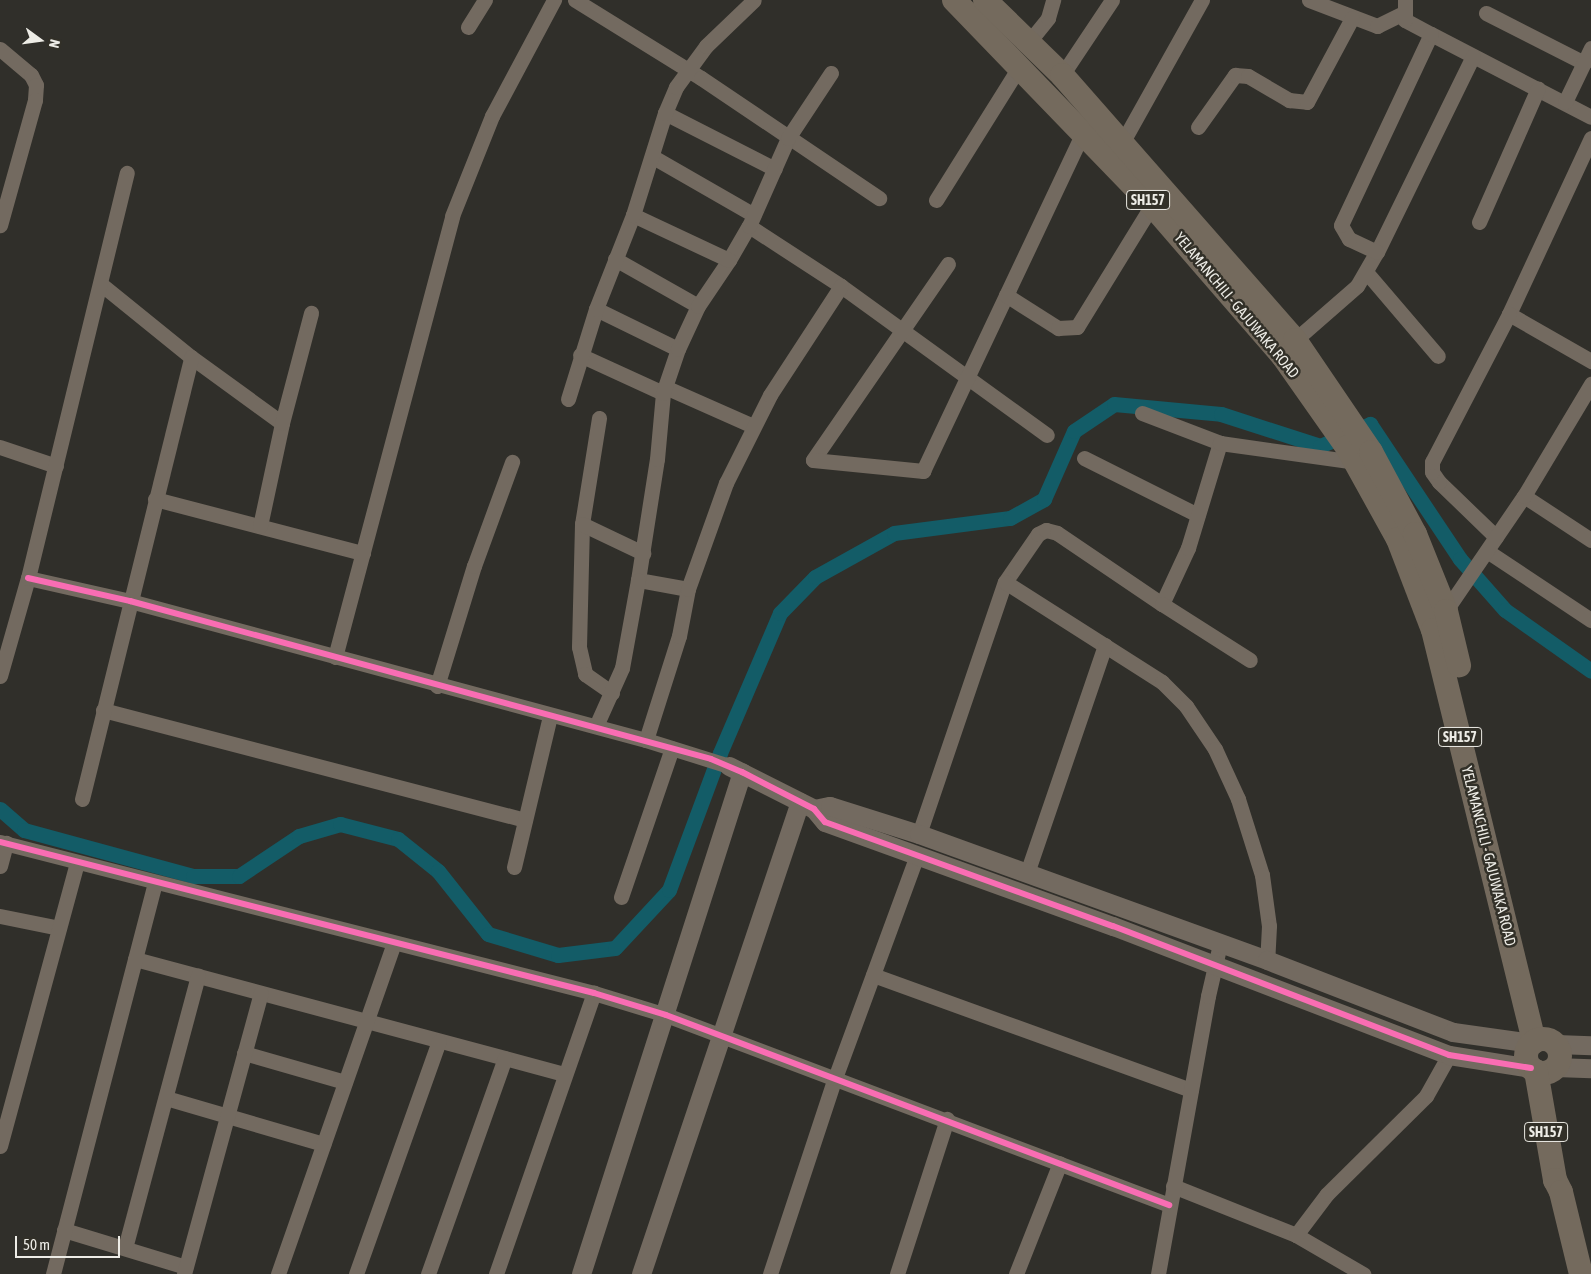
<!DOCTYPE html>
<html>
<head>
<meta charset="utf-8">
<style>
  body { margin:0 }
  #map { position:relative; width:1591px; height:1274px; overflow:hidden; background:#302f2a; font-family:"Asap Condensed",sans-serif }
  div>[style] { position:absolute }
  .canal>* { height:15px; margin:-7.5px; padding:0 7.5px; transform-origin:7.5px; border-radius:7.5px; background:#135c67 }
  .minor>* { height:15px; margin:-7.5px; padding:0 7.5px; transform-origin:7.5px; border-radius:7.5px; background:#736a60 }
  .tertiary>* { height:19px; margin:-9.5px; padding:0 9.5px; transform-origin:9.5px; border-radius:9.5px; background:#736a60 }
  .primary>* { height:24px; margin:-12px; padding:0 12px; transform-origin:12px; border-radius:12px; background:#746a5d }
  .primary>.ring { margin:-12px; padding:0; box-sizing:content-box; background:none; border:24px solid #746a5d; border-radius:50% }
  .cycleway>* { height:6px; margin:-3px; padding:0 3px; transform-origin:3px; border-radius:3px; background:#f96db3 }
  span { translate:-50% -50%; white-space:nowrap; text-align:center; line-height:1.15; -webkit-text-stroke:5px #323028; paint-order:stroke }
  .shield-label span { padding:1px 4px; background:#323028; border:1px solid; border-radius:4px; -webkit-text-stroke-width:0 }
  .shield-label { font-size:14px; color:#edece6; font-weight:700 }
  .street-label { font-size:15px; color:#edece6 }
  .north { position:absolute; left:15px; top:15px; width:50px; height:50px; -webkit-text-stroke:4px #323028; paint-order:stroke; rotate:104deg; font-size:14px; font-weight:700; line-height:20px; text-align:center; color:#edece6 }
  .north::after { content:''; display:block; margin:auto; width:18px; height:22px; background:#edece6; clip-path:polygon(50% 0,100% 100%,50% 72%,0 100%) }
  .scale { position:absolute; left:15px; top:1236px; width:105px; height:22px; box-sizing:border-box; border:2px solid #edece6; border-top:0; padding-left:6px; font-size:15px; line-height:18px; white-space:nowrap; color:#edece6; -webkit-text-stroke:4px #323028; paint-order:stroke }
</style>
</head>
<body>
<div id="map">
  <div class="canal">
    <i style="left:0;top:809px;width:32px;rotate:41deg"></i>
    <i style="left:24px;top:830px;width:175px;rotate:15.2deg"></i>
    <i style="left:193px;top:876px;width:46px"></i>
    <i style="left:239px;top:876px;width:72px;rotate:-33.7deg"></i>
    <i style="left:299px;top:836px;width:43px;rotate:-16.3deg"></i>
    <i style="left:340px;top:824px;width:60px;rotate:14.5deg"></i>
    <i style="left:398px;top:839px;width:51px;rotate:38.7deg"></i>
    <i style="left:438px;top:871px;width:80px;rotate:51.6deg"></i>
    <i style="left:488px;top:934px;width:73px;rotate:16.7deg"></i>
    <i style="left:558px;top:955px;width:57px;rotate:-7deg"></i>
    <i style="left:615px;top:948px;width:79px;rotate:-47deg"></i>
    <i style="left:669px;top:890px;width:146px;rotate:-69.6deg"></i>
    <i style="left:720px;top:753px;width:152px;rotate:-66.8deg"></i>
    <i style="left:780px;top:613px;width:50px;rotate:-45.8deg"></i>
    <i style="left:815px;top:577px;width:90px;rotate:-29.1deg"></i>
    <i style="left:894px;top:533px;width:117px;rotate:-7.4deg"></i>
    <i style="left:1010px;top:518px;width:39px;rotate:-29deg"></i>
    <i style="left:1044px;top:499px;width:74px;rotate:-66.2deg"></i>
    <i style="left:1074px;top:431px;width:48px;rotate:-34deg"></i>
    <i style="left:1114px;top:404px;width:107px;rotate:5.3deg"></i>
    <i style="left:1221px;top:414px;width:104px;rotate:17.9deg"></i>
    <i style="left:1320px;top:446px;width:55px;rotate:-23.7deg"></i>
    <i style="left:1370px;top:424px;width:162px;rotate:56.3deg"></i>
    <i style="left:1460px;top:559px;width:68px;rotate:48.6deg"></i>
    <i style="left:1505px;top:610px;width:105px;rotate:35.3deg"></i>
  </div>
  <div class="minor">
    <i style="left:575px;top:0;width:148px;rotate:31.8deg"></i>
    <i style="left:701px;top:78px;width:215px;rotate:34deg"></i>
    <i style="left:1309px;top:0;width:73px;rotate:20.9deg"></i>
    <i style="left:1377px;top:26px;width:30px;rotate:-26deg"></i>
    <i style="left:1486px;top:13px;width:110px;rotate:27deg"></i>
    <i style="left:468px;top:27px;width:32px;rotate:-58deg"></i>
    <i style="left:1431px;top:34px;width:180px;rotate:27.4deg"></i>
    <i style="left:1028px;top:43px;width:32px;rotate:-51deg"></i>
    <i style="left:1048px;top:18px;width:19px;rotate:-74deg"></i>
    <i style="left:0;top:49px;width:40px;rotate:40deg"></i>
    <i style="left:31px;top:75px;width:11px;rotate:63deg"></i>
    <i style="left:36px;top:85px;width:15px;rotate:94deg"></i>
    <i style="left:35px;top:100px;width:130px;rotate:105.6deg"></i>
    <i style="left:1062px;top:75px;width:90px;rotate:-56.3deg"></i>
    <i style="left:1565px;top:102px;width:60px;rotate:-64.3deg"></i>
    <i style="left:665px;top:113px;width:123px;rotate:27deg"></i>
    <i style="left:1198px;top:127px;width:64px;rotate:-54.6deg"></i>
    <i style="left:1235px;top:75px;width:13px;rotate:4deg"></i>
    <i style="left:1248px;top:76px;width:48px;rotate:30.3deg"></i>
    <i style="left:1289px;top:100px;width:18px;rotate:6deg"></i>
    <i style="left:1307px;top:102px;width:95px;rotate:-61.8deg"></i>
    <i style="left:1591px;top:138px;width:194px;rotate:115deg"></i>
    <i style="left:1509px;top:314px;width:95px;rotate:29.8deg"></i>
    <i style="left:1122px;top:143px;width:164px;rotate:-60.8deg"></i>
    <i style="left:653px;top:157px;width:116px;rotate:29.9deg"></i>
    <i style="left:936px;top:200px;width:157px;rotate:-58deg"></i>
    <i style="left:1479px;top:222px;width:146px;rotate:-66.2deg"></i>
    <i style="left:749px;top:226px;width:110px;rotate:33.1deg"></i>
    <i style="left:841px;top:286px;width:254px;rotate:35.9deg"></i>
    <i style="left:1377px;top:252px;width:218px;rotate:-63.9deg"></i>
    <i style="left:615px;top:259px;width:95px;rotate:29.5deg"></i>
    <i style="left:729px;top:260px;width:39px;rotate:-60deg"></i>
    <i style="left:749px;top:226px;width:96px;rotate:-66.1deg"></i>
    <i style="left:788px;top:138px;width:78px;rotate:-56.5deg"></i>
    <i style="left:948px;top:264px;width:238px;rotate:124.6deg"></i>
    <i style="left:813px;top:460px;width:111px;rotate:5.7deg"></i>
    <i style="left:923px;top:471px;width:374px;rotate:-64.7deg"></i>
    <i style="left:1367px;top:273px;width:109px;rotate:49.5deg"></i>
    <i style="left:102px;top:285px;width:114px;rotate:39deg"></i>
    <i style="left:191px;top:357px;width:112px;rotate:36deg"></i>
    <i style="left:1006px;top:295px;width:62px;rotate:32.4deg"></i>
    <i style="left:1058px;top:328px;width:19px;rotate:-3deg"></i>
    <i style="left:1077px;top:327px;width:143px;rotate:-58.4deg"></i>
    <i style="left:596px;top:309px;width:91px;rotate:26deg"></i>
    <i style="left:1295px;top:340px;width:82px;rotate:-41.1deg"></i>
    <i style="left:1357px;top:286px;width:39px;rotate:-60deg"></i>
    <i style="left:1377px;top:252px;width:31px;rotate:-155deg"></i>
    <i style="left:1349px;top:239px;width:16px;rotate:-120deg"></i>
    <i style="left:1341px;top:225px;width:211px;rotate:-64.8deg"></i>
    <i style="left:1431px;top:34px;width:30px;rotate:-152deg"></i>
    <i style="left:1405px;top:20px;width:20px;rotate:-90deg"></i>
    <i style="left:580px;top:355px;width:91px;rotate:24.6deg"></i>
    <i style="left:665px;top:387px;width:96px;rotate:23.9deg"></i>
    <i style="left:568px;top:399px;width:94px;rotate:-72.7deg"></i>
    <i style="left:596px;top:309px;width:101px;rotate:-68.5deg"></i>
    <i style="left:1142px;top:413px;width:84px;rotate:21deg"></i>
    <i style="left:599px;top:418px;width:107px;rotate:99.1deg"></i>
    <i style="left:582px;top:524px;width:123px;rotate:91.4deg"></i>
    <i style="left:579px;top:647px;width:28px;rotate:77deg"></i>
    <i style="left:585px;top:674px;width:33px;rotate:35deg"></i>
    <i style="left:0;top:447px;width:59px;rotate:18.7deg"></i>
    <i style="left:1084px;top:458px;width:127px;rotate:26.6deg"></i>
    <i style="left:1524px;top:496px;width:80px;rotate:33.3deg"></i>
    <i style="left:155px;top:499px;width:215px;rotate:14.6deg"></i>
    <i style="left:582px;top:524px;width:68px;rotate:25.4deg"></i>
    <i style="left:260px;top:526px;width:105px;rotate:-77.9deg"></i>
    <i style="left:282px;top:423px;width:114px;rotate:-75.2deg"></i>
    <i style="left:1496px;top:537px;width:79px;rotate:-136deg"></i>
    <i style="left:1439px;top:482px;width:12px;rotate:-125deg"></i>
    <i style="left:1432px;top:472px;width:10px;rotate:-90deg"></i>
    <i style="left:1432px;top:462px;width:167px;rotate:-62.5deg"></i>
    <i style="left:1487px;top:551px;width:125px;rotate:33.6deg"></i>
    <i style="left:28px;top:578px;width:105px;rotate:12.7deg"></i>
    <i style="left:130px;top:601px;width:534px;rotate:15.08deg"></i>
    <i style="left:646px;top:740px;width:87px;rotate:17.4deg"></i>
    <i style="left:1005px;top:582px;width:58px;rotate:-55.5deg"></i>
    <i style="left:1038px;top:534px;width:9px;rotate:-27deg"></i>
    <i style="left:1046px;top:530px;width:11px;rotate:15deg"></i>
    <i style="left:1057px;top:533px;width:127px;rotate:34.1deg"></i>
    <i style="left:1162px;top:604px;width:62px;rotate:-65.1deg"></i>
    <i style="left:1188px;top:548px;width:110px;rotate:-73.1deg"></i>
    <i style="left:1220px;top:443px;width:136px;rotate:8deg"></i>
    <i style="left:688px;top:589px;width:51px;rotate:-169.8deg"></i>
    <i style="left:638px;top:580px;width:122px;rotate:-81.1deg"></i>
    <i style="left:657px;top:459px;width:66px;rotate:-84.8deg"></i>
    <i style="left:663px;top:393px;width:46px;rotate:-71.2deg"></i>
    <i style="left:678px;top:349px;width:47px;rotate:-65.1deg"></i>
    <i style="left:698px;top:306px;width:55px;rotate:-56deg"></i>
    <i style="left:729px;top:260px;width:106px;rotate:-154.9deg"></i>
    <i style="left:633px;top:215px;width:107px;rotate:-72.6deg"></i>
    <i style="left:665px;top:113px;width:28px;rotate:-67deg"></i>
    <i style="left:676px;top:87px;width:51px;rotate:-53.8deg"></i>
    <i style="left:706px;top:46px;width:66px;rotate:-43.8deg"></i>
    <i style="left:1162px;top:604px;width:104px;rotate:32.5deg"></i>
    <i style="left:1442px;top:616px;width:145px;rotate:-55.7deg"></i>
    <i style="left:1524px;top:496px;width:131px;rotate:-59.1deg"></i>
    <i style="left:335px;top:657px;width:456px;rotate:-75.1deg"></i>
    <i style="left:452px;top:216px;width:108px;rotate:-68.2deg"></i>
    <i style="left:492px;top:116px;width:132px;rotate:-61.9deg"></i>
    <i style="left:0;top:676px;width:102px;rotate:-74.1deg"></i>
    <i style="left:28px;top:578px;width:417px;rotate:-76.3deg"></i>
    <i style="left:437px;top:686px;width:126px;rotate:-72.9deg"></i>
    <i style="left:474px;top:566px;width:111px;rotate:-69.9deg"></i>
    <i style="left:103px;top:710px;width:436px;rotate:14.6deg"></i>
    <i style="left:596px;top:726px;width:64px;rotate:-65.9deg"></i>
    <i style="left:622px;top:668px;width:89px;rotate:-79.7deg"></i>
    <i style="left:646px;top:740px;width:109px;rotate:-72.4deg"></i>
    <i style="left:679px;top:636px;width:48px;rotate:-79.2deg"></i>
    <i style="left:688px;top:589px;width:113px;rotate:-70.3deg"></i>
    <i style="left:726px;top:483px;width:98px;rotate:-63.4deg"></i>
    <i style="left:770px;top:395px;width:130px;rotate:-56.9deg"></i>
    <i style="left:82px;top:799px;width:455px;rotate:-76.1deg"></i>
    <i style="left:919px;top:834px;width:266px;rotate:-71.2deg"></i>
    <i style="left:1005px;top:582px;width:186px;rotate:32.5deg"></i>
    <i style="left:1162px;top:682px;width:34px;rotate:45deg"></i>
    <i style="left:1186px;top:706px;width:52px;rotate:56deg"></i>
    <i style="left:1215px;top:749px;width:55px;rotate:65.3deg"></i>
    <i style="left:1238px;top:799px;width:80px;rotate:72.5deg"></i>
    <i style="left:1262px;top:875px;width:51px;rotate:82.2deg"></i>
    <i style="left:1269px;top:926px;width:34px;rotate:93deg"></i>
    <i style="left:0;top:842px;width:613px;rotate:14.26deg"></i>
    <i style="left:594px;top:993px;width:75px;rotate:17deg"></i>
    <i style="left:666px;top:1015px;width:538px;rotate:20.69deg"></i>
    <i style="left:0;top:866px;width:24px;rotate:-75deg"></i>
    <i style="left:514px;top:867px;width:155px;rotate:-76.6deg"></i>
    <i style="left:1027px;top:873px;width:241px;rotate:-71.1deg"></i>
    <i style="left:621px;top:897px;width:157px;rotate:-71.1deg"></i>
    <i style="left:0;top:916px;width:60px;rotate:11.5deg"></i>
    <i style="left:135px;top:959px;width:445px;rotate:15deg"></i>
    <i style="left:873px;top:975px;width:338px;rotate:19.9deg"></i>
    <i style="left:244px;top:1053px;width:105px;rotate:16deg"></i>
    <i style="left:166px;top:1098px;width:164px;rotate:16.3deg"></i>
    <i style="left:0;top:1146px;width:294px;rotate:-74.8deg"></i>
    <i style="left:1173px;top:1186px;width:132px;rotate:21.7deg"></i>
    <i style="left:1296px;top:1235px;width:78px;rotate:30.2deg"></i>
    <i style="left:64px;top:1230px;width:127px;rotate:16.9deg"></i>
    <i style="left:1296px;top:1235px;width:51px;rotate:-52.9deg"></i>
    <i style="left:1327px;top:1194px;width:139px;rotate:-44.7deg"></i>
    <i style="left:1426px;top:1096px;width:47px;rotate:-60.7deg"></i>
    <i style="left:125px;top:1248px;width:282px;rotate:-75deg"></i>
    <i style="left:53px;top:1274px;width:405px;rotate:-75.4deg"></i>
    <i style="left:184px;top:1274px;width:291px;rotate:-74.7deg"></i>
    <i style="left:278px;top:1274px;width:351px;rotate:-70.7deg"></i>
    <i style="left:356px;top:1274px;width:247px;rotate:-70.4deg"></i>
    <i style="left:428px;top:1274px;width:229px;rotate:-70.4deg"></i>
    <i style="left:496px;top:1274px;width:298px;rotate:-70.8deg"></i>
    <i style="left:770px;top:1274px;width:206px;rotate:-71.7deg"></i>
    <i style="left:835px;top:1078px;width:238px;rotate:-69.8deg"></i>
    <i style="left:897px;top:1274px;width:163px;rotate:-72.1deg"></i>
    <i style="left:1016px;top:1274px;width:119px;rotate:-68.4deg"></i>
    <i style="left:1158px;top:1274px;width:282px;rotate:-79.8deg"></i>
    <i style="left:1208px;top:996px;width:53px;rotate:-77deg"></i>
  </div>
  <div class="tertiary">
    <i style="left:729px;top:766px;width:95px;rotate:26.8deg"></i>
    <i style="left:814px;top:809px;width:17px;rotate:50deg"></i>
    <i style="left:825px;top:822px;width:306px;rotate:19.9deg"></i>
    <i style="left:1113px;top:926px;width:360px;rotate:21deg"></i>
    <i style="left:1449px;top:1055px;width:83px;rotate:9deg"></i>
    <i style="left:814px;top:809px;width:16px;rotate:-11deg"></i>
    <i style="left:830px;top:806px;width:93px;rotate:17.5deg"></i>
    <i style="left:919px;top:834px;width:370px;rotate:19.9deg"></i>
    <i style="left:1267px;top:960px;width:199px;rotate:21.2deg"></i>
    <i style="left:1453px;top:1032px;width:79px;rotate:8deg"></i>
    <i style="left:1556px;top:1044px;width:35px;rotate:2deg"></i>
    <i style="left:1555px;top:1067px;width:36px;rotate:2deg"></i>
    <i style="left:581px;top:1274px;width:527px;rotate:-72.22deg"></i>
    <i style="left:641px;top:1274px;width:498px;rotate:-71.4deg"></i>
  </div>
  <div class="primary">
    <i style="left:954px;top:0;width:285px;rotate:46deg"></i>
    <i style="left:1152px;top:205px;width:200px;rotate:49.1deg"></i>
    <i style="left:1283px;top:356px;width:111px;rotate:54.9deg"></i>
    <i style="left:1347px;top:447px;width:105px;rotate:61deg"></i>
    <i style="left:1398px;top:539px;width:97px;rotate:69deg"></i>
    <i style="left:1433px;top:630px;width:424px;rotate:76.2deg"></i>
    <i style="left:985px;top:0;width:107px;rotate:44.2deg"></i>
    <i style="left:1062px;top:75px;width:353px;rotate:48.7deg"></i>
    <i style="left:1295px;top:340px;width:135px;rotate:55.8deg"></i>
    <i style="left:1371px;top:452px;width:93px;rotate:61.8deg"></i>
    <i style="left:1415px;top:534px;width:83px;rotate:68.1deg"></i>
    <i style="left:1446px;top:611px;width:56px;rotate:76.5deg"></i>
    <i class="ring" style="left:1526px;top:1039px;width:10px;height:10px"></i>
    <i style="left:1536px;top:1071px;width:111px;rotate:80.1deg"></i>
    <i style="left:1555px;top:1180px;width:13px;rotate:63deg"></i>
    <i style="left:1561px;top:1192px;width:84px;rotate:76.3deg"></i>
  </div>
  <div class="cycleway">
    <i style="left:28px;top:578px;width:105px;rotate:12.7deg"></i>
    <i style="left:130px;top:601px;width:602px;rotate:15.21deg"></i>
    <i style="left:711px;top:759px;width:34px;rotate:23deg"></i>
    <i style="left:742px;top:772px;width:81px;rotate:27.2deg"></i>
    <i style="left:814px;top:809px;width:17px;rotate:50deg"></i>
    <i style="left:825px;top:822px;width:306px;rotate:19.9deg"></i>
    <i style="left:1113px;top:926px;width:360px;rotate:21deg"></i>
    <i style="left:1449px;top:1055px;width:83px;rotate:9deg"></i>
    <i style="left:0;top:842px;width:613px;rotate:14.26deg"></i>
    <i style="left:594px;top:993px;width:75px;rotate:17deg"></i>
    <i style="left:666px;top:1015px;width:538px;rotate:20.69deg"></i>
  </div>
  <div class="shield-label">
    <span style="left:1148px;top:200px">SH157</span>
    <span style="left:1460px;top:737px">SH157</span>
    <span style="left:1546px;top:1132px">SH157</span>
  </div>
  <div class="street-label">
    <span style="left:1237px;top:305px;rotate:50deg">YELAMANCHILI - GAJUWAKA ROAD</span>
    <span style="left:1489px;top:856px;rotate:76deg">YELAMANCHILI - GAJUWAKA ROAD</span>
  </div>
  <div class="north">N</div>
  <div class="scale">50 m</div>
</div>
</body>
</html>
